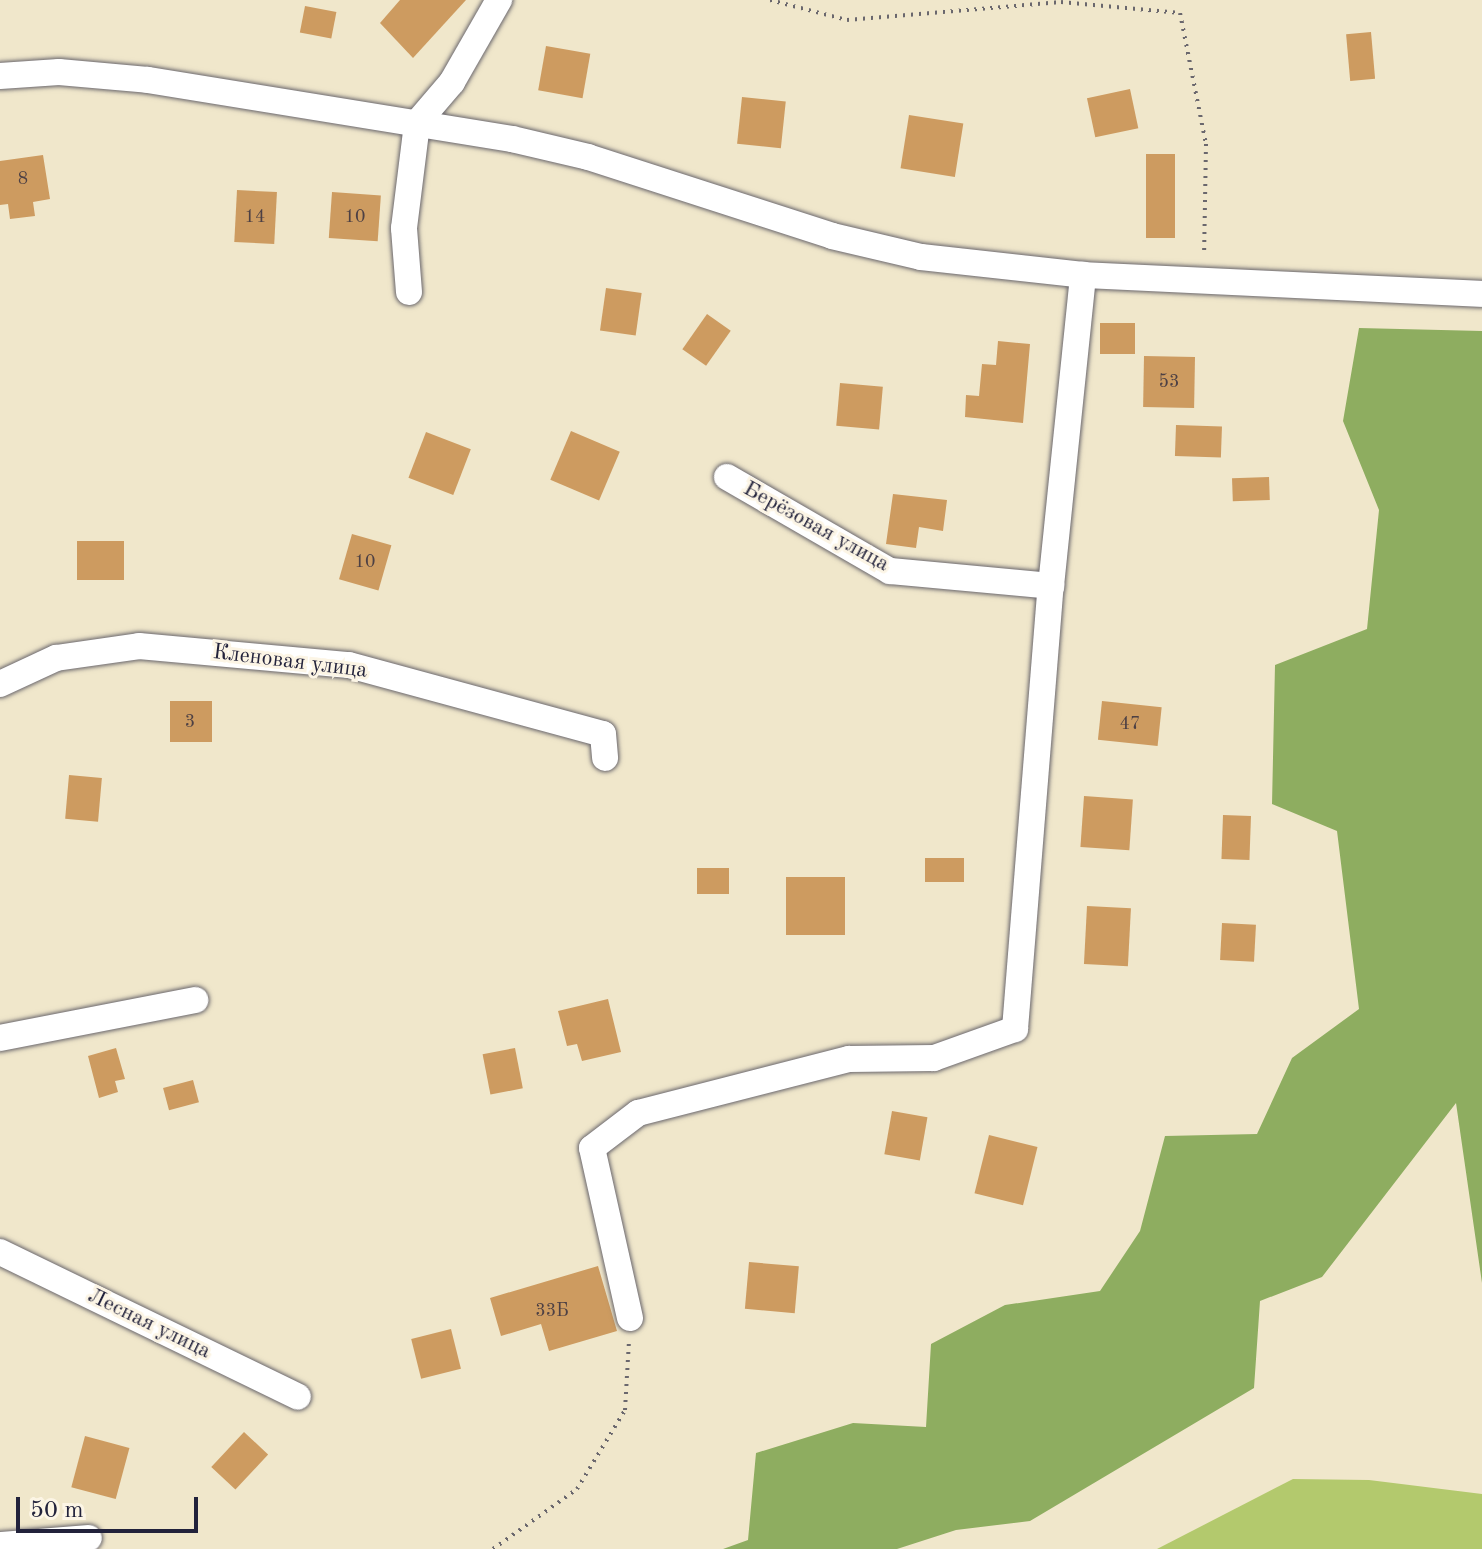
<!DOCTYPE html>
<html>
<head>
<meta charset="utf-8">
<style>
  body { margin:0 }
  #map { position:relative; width:1482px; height:1549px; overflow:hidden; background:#f0e7cb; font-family:"Old Standard TT",serif }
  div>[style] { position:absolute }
  .green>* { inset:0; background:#b3c96d }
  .forest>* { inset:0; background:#8ead60 }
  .building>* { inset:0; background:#cd9b60; transform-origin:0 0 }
  .path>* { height:4px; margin-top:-2px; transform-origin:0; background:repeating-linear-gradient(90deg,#6a676d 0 2px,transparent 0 8px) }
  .roads { filter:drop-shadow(0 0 2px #6a676d) drop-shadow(0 0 2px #6a676d) }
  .minor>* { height:26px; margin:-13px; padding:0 13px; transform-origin:13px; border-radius:13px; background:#fff }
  span { translate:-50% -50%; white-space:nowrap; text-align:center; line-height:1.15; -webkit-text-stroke:6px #fcf5e5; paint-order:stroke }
  .number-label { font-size:18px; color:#4d4044 }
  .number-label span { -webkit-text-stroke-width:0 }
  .street-label { font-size:22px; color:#22223b }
  .scale { position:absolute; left:16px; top:1497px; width:182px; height:36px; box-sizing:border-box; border:4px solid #22223b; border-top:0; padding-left:10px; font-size:24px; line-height:28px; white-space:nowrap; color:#22223b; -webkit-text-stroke:6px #fcf5e5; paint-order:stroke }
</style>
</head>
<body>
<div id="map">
  <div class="green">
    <i style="clip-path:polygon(1293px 1479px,1369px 1480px,1482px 1494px,1482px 1549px,1157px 1549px)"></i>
  </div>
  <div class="forest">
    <i style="clip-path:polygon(1359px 328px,1482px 331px,1482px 1283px,1456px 1103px,1322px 1277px,1260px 1301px,1254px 1388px,1030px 1521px,956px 1530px,897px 1549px,723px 1549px,748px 1540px,756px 1453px,853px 1423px,926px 1427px,931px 1344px,1005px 1305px,1100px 1291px,1140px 1231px,1165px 1136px,1257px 1134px,1292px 1058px,1359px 1009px,1337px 831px,1272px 804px,1275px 665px,1367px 629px,1379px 510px,1343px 421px)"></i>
  </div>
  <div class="building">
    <i style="clip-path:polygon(400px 0,466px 0,413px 58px,380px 23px)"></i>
    <i style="left:305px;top:6px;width:32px;height:27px;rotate:11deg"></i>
    <i style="left:1371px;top:32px;width:47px;height:25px;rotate:85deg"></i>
    <i style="left:546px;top:46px;width:45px;height:45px;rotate:10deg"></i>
    <i style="left:1130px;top:89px;width:40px;height:44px;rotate:78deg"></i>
    <i style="left:742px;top:97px;width:44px;height:47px;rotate:6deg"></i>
    <i style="left:909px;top:115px;width:55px;height:54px;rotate:9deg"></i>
    <i style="left:1146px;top:154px;width:29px;height:84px"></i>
    <i style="clip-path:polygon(43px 155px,50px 199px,33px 202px,35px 216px,10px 219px,8px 204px,0 205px,0 161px)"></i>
    <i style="left:237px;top:190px;width:40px;height:52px;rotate:3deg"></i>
    <i style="left:332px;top:192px;width:49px;height:46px;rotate:4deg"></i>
    <i style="left:606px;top:288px;width:36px;height:43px;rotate:8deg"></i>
    <i style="left:707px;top:314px;width:29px;height:43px;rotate:35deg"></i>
    <i style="left:1100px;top:323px;width:35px;height:31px"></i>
    <i style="clip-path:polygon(998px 341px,1030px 344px,1023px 423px,965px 417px,966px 395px,979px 396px,982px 364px,996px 365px)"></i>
    <i style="left:1144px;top:356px;width:51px;height:51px;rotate:1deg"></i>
    <i style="left:840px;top:383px;width:43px;height:43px;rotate:5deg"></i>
    <i style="left:1176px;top:425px;width:46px;height:31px;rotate:2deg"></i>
    <i style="left:571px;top:431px;width:53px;height:53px;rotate:23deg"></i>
    <i style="left:426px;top:432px;width:48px;height:49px;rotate:21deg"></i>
    <i style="left:1269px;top:477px;width:23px;height:37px;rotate:88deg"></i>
    <i style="clip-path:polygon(893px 494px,947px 500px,943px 531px,919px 527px,916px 548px,886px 544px)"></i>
    <i style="left:352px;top:534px;width:41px;height:47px;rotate:16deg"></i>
    <i style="left:77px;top:541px;width:47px;height:39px"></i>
    <i style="left:170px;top:701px;width:42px;height:41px"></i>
    <i style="left:1102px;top:701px;width:60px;height:39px;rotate:6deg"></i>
    <i style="left:69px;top:775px;width:33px;height:44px;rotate:5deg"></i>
    <i style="left:1084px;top:796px;width:49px;height:51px;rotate:4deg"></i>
    <i style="left:1223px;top:815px;width:28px;height:44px;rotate:2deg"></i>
    <i style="left:925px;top:858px;width:39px;height:24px"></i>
    <i style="left:697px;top:868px;width:32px;height:26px"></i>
    <i style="left:786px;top:877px;width:59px;height:58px"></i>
    <i style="left:1087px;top:906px;width:44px;height:58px;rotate:3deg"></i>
    <i style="left:1222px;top:923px;width:34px;height:37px;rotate:3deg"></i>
    <i style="clip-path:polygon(608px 999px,621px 1052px,582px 1061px,577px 1044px,567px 1046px,558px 1011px)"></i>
    <i style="clip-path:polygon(116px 1048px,125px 1079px,115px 1081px,118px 1092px,99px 1098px,88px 1056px)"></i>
    <i style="left:515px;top:1048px;width:41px;height:33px;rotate:79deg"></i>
    <i style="left:193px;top:1080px;width:23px;height:31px;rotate:75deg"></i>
    <i style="left:892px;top:1111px;width:36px;height:44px;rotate:10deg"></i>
    <i style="left:989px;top:1135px;width:50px;height:60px;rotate:14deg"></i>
    <i style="left:749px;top:1262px;width:50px;height:47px;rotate:5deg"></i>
    <i style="clip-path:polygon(598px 1266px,617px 1331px,549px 1351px,541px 1324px,501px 1336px,490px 1298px)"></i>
    <i style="left:451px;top:1329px;width:41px;height:41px;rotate:76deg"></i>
    <i style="left:244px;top:1432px;width:33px;height:48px;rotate:43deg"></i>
    <i style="left:85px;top:1436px;width:46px;height:53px;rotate:15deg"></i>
  </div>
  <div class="path">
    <i style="left:770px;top:0;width:80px;rotate:14.6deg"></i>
    <i style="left:847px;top:20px;width:215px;rotate:-4.8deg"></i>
    <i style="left:1061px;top:2px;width:120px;rotate:5.3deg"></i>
    <i style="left:1180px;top:13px;width:134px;rotate:78.8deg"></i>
    <i style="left:1206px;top:144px;width:112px;rotate:91deg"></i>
    <i style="left:493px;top:1549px;width:103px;rotate:-35.5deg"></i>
    <i style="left:577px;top:1489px;width:92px;rotate:-58.7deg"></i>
    <i style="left:625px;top:1410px;width:70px;rotate:-86.7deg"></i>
  </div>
  <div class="roads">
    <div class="minor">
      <i style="left:0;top:76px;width:59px;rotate:-3.9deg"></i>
      <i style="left:59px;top:72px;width:89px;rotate:5.1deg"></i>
      <i style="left:148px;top:80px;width:369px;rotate:9.2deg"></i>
      <i style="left:512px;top:139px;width:78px;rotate:13.3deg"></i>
      <i style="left:588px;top:157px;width:256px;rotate:17.9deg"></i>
      <i style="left:832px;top:236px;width:91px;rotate:13.3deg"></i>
      <i style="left:921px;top:257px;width:163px;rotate:6.3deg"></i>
      <i style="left:1083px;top:275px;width:399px;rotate:2.7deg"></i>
      <i style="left:409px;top:292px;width:64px;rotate:-94.5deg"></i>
      <i style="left:404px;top:228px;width:106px;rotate:-82.9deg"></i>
      <i style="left:417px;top:123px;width:54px;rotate:-49.5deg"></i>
      <i style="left:452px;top:82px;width:95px;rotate:-60.2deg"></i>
      <i style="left:727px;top:477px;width:188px;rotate:30deg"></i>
      <i style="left:890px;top:571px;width:162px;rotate:5.3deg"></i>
      <i style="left:0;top:684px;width:62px;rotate:-24.9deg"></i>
      <i style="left:56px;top:658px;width:84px;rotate:-8.2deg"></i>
      <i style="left:139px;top:646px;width:211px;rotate:5.2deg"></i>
      <i style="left:349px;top:665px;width:263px;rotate:15.2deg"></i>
      <i style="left:603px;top:734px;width:24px;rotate:85deg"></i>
      <i style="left:0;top:1038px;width:199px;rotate:-11deg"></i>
      <i style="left:0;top:1252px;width:331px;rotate:25.9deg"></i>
      <i style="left:630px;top:1318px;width:174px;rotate:-102.6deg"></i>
      <i style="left:592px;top:1148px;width:58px;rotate:-37.3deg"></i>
      <i style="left:638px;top:1113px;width:218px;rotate:-14.4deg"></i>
      <i style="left:849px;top:1059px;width:85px;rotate:-0.7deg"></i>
      <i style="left:934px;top:1058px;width:86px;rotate:-19.7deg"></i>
      <i style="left:1015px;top:1029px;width:444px;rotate:-85.4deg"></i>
      <i style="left:1051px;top:586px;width:313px;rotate:-84.1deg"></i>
      <i style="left:0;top:1545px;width:89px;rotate:-4.5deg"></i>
    </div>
  </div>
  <div class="number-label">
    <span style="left:23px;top:179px">8</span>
    <span style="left:255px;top:217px">14</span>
    <span style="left:355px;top:217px">10</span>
    <span style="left:1169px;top:382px">53</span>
    <span style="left:365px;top:562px">10</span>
    <span style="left:190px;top:722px">3</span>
    <span style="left:1130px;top:724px">47</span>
    <span style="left:552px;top:1311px">33Б</span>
  </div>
  <div class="street-label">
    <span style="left:816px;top:527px;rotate:29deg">Берёзовая улица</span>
    <span style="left:290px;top:662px;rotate:7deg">Кленовая улица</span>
    <span style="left:149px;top:1324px;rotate:26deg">Лесная улица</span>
  </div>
  <div class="scale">50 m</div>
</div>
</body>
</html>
